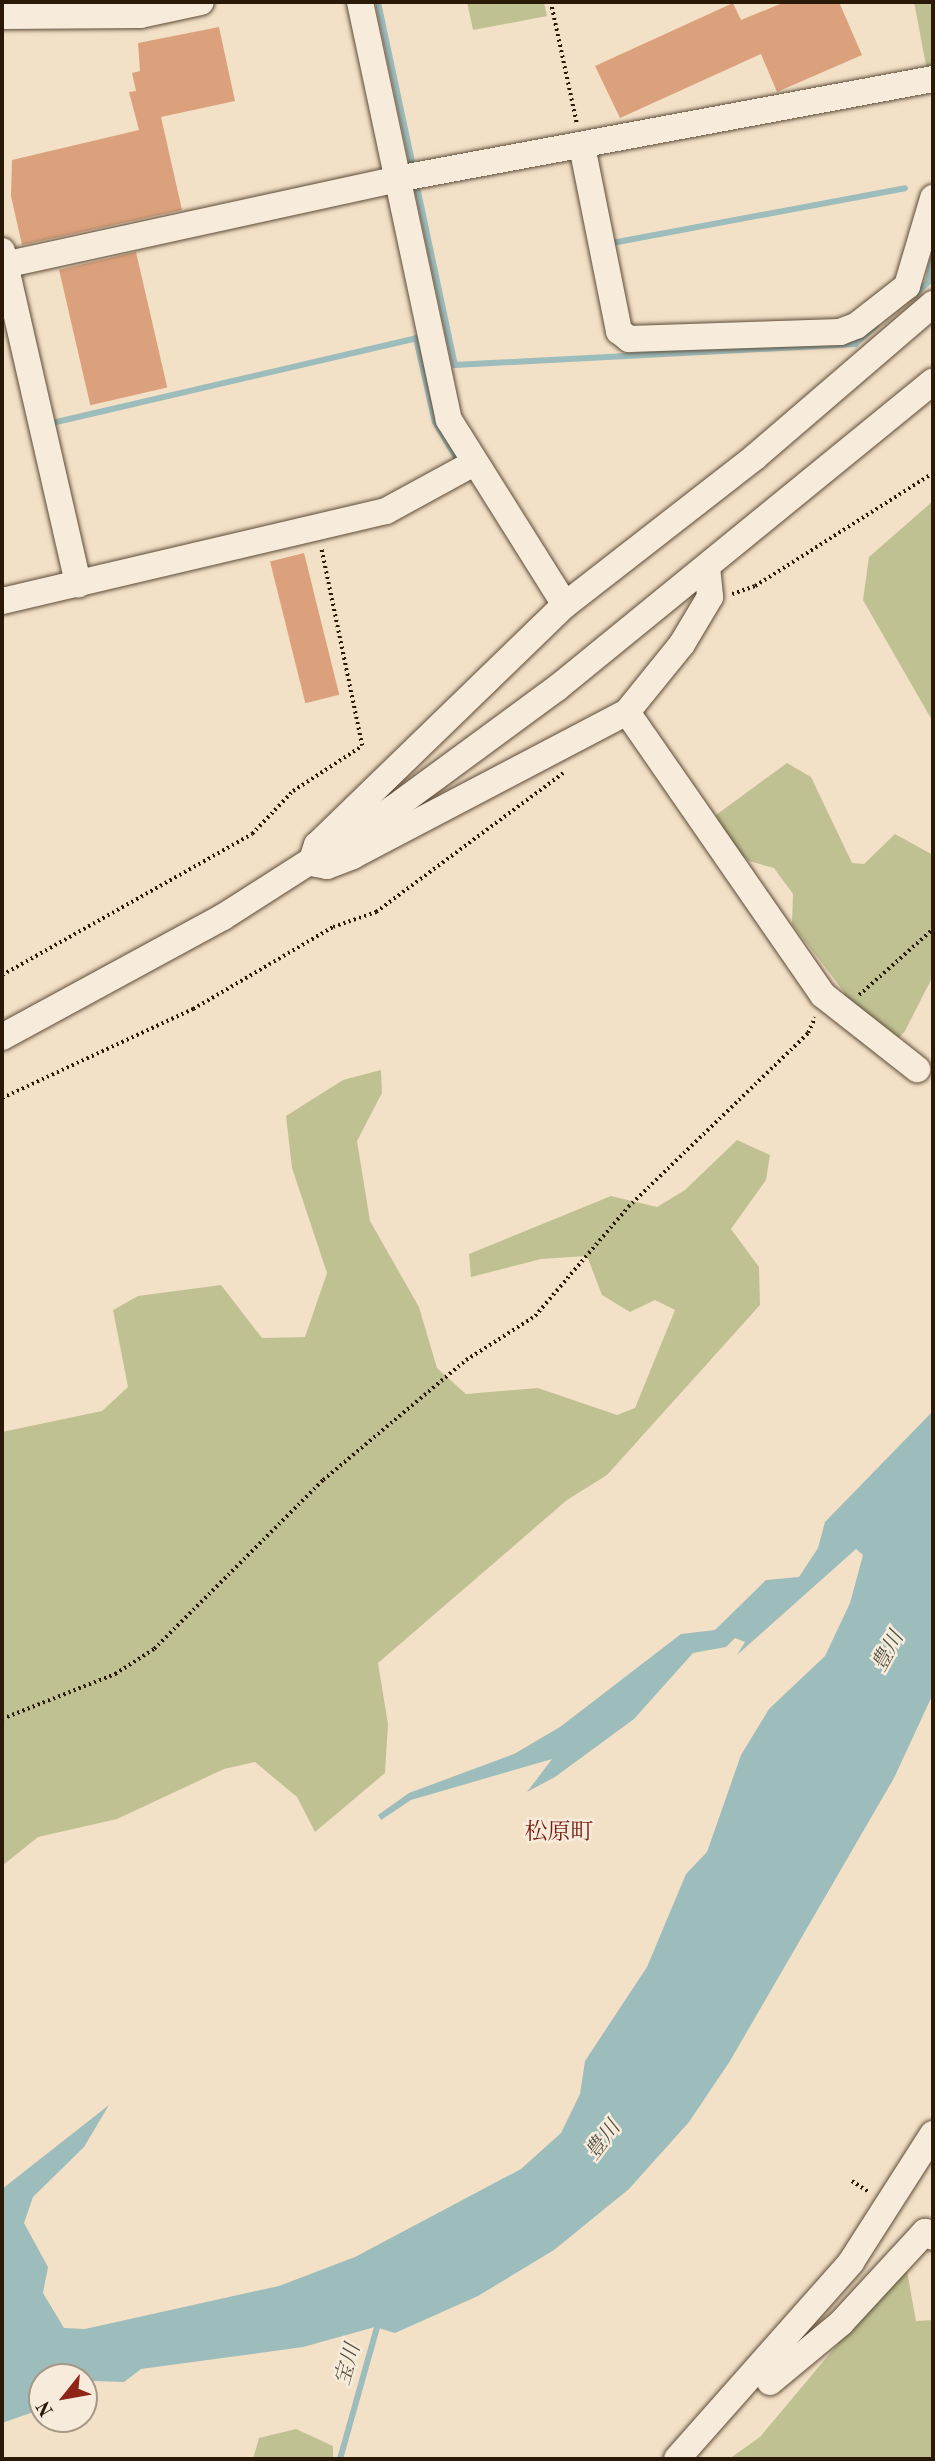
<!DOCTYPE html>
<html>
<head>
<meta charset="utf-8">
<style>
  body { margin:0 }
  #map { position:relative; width:935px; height:2461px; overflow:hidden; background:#f3e1c7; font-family:"Old Standard TT","Noto Serif JP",serif }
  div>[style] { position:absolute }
  .green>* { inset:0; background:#c0c192 }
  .water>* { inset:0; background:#9dbcbc }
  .stream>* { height:6px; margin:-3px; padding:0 3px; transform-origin:3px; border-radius:3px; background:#9dbcbc }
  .building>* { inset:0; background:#dba17c; transform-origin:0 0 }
  .path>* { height:3.5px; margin-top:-1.75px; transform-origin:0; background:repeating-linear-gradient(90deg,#2b1908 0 2px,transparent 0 5.5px) }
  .roads { filter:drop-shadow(0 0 2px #5d4b38) drop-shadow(0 0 2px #5d4b38) }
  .minor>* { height:26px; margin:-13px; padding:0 13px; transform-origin:13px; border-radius:13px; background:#f7ecdb }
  span { translate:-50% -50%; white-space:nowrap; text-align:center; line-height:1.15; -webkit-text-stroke:5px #f7ecdb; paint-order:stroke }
  .water-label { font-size:21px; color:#535247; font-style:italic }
  .quarter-label { font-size:23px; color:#7a1f14 }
  .frame { position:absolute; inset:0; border:4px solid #2b1908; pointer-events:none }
  .north { position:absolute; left:28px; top:2363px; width:70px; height:70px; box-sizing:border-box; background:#f7ecdb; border:2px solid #a59887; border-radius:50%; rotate:239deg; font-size:19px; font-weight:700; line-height:28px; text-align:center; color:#2b1908 }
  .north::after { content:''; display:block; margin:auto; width:24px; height:32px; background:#8f2418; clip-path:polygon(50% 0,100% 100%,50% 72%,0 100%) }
</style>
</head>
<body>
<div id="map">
  <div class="green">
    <i style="clip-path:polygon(467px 2px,544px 2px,547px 16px,473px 30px)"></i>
    <i style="clip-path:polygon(914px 2px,933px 2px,933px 75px,928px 76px)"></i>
    <i style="clip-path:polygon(933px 501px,933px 722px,863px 600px,869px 557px)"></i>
    <i style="clip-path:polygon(787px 763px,811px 777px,852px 863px,864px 864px,895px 834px,933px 855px,933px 976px,905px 1031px,881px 1057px,855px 1038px,844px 992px,792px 924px,793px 894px,774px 868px,749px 861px,732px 847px,716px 815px)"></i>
    <i style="clip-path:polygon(381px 1070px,382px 1093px,357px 1141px,370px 1221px,419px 1307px,437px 1368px,466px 1394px,538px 1388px,617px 1415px,635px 1408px,675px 1310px,655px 1300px,630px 1312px,602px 1295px,587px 1256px,541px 1259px,471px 1277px,469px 1254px,611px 1196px,657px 1207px,685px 1190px,737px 1140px,770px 1155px,766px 1180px,731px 1229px,759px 1267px,760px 1305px,607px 1475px,567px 1500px,378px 1663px,388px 1724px,385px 1773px,315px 1832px,297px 1797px,255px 1762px,224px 1769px,117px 1819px,38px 1837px,2px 1866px,2px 1432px,102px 1411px,128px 1387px,113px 1310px,138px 1296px,221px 1285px,262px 1338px,305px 1337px,327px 1273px,292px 1168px,286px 1116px,343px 1080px)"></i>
    <i style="clip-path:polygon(899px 2271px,907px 2271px,916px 2321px,933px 2320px,933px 2459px,729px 2459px,760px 2437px)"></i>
    <i style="clip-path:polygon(296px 2429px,333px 2446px,333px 2459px,253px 2459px,259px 2438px)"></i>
  </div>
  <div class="water">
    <i style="clip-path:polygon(933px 1411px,933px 1694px,894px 1778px,730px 2061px,689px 2122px,629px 2189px,554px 2250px,478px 2296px,395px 2333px,375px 2327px,303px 2347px,141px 2369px,124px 2382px,94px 2381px,84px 2388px,84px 2377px,42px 2377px,42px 2409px,2px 2423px,2px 2189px,109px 2105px,84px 2147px,33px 2197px,24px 2223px,48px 2267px,43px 2293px,64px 2328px,85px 2329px,279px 2286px,355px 2257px,521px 2169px,561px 2133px,580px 2094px,585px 2061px,647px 1967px,686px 1874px,707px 1852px,741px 1755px,769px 1709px,825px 1656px,850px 1603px,863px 1555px,856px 1549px,737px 1655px,745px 1642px,735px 1638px,726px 1647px,693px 1653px,634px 1719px,555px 1777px,527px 1792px,552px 1759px,411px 1800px,381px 1820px,378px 1815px,409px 1793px,514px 1754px,560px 1727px,681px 1634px,715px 1630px,766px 1580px,799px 1577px,818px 1548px,825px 1522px)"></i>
  </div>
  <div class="stream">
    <i style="left:378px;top:2px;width:173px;rotate:78deg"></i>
    <i style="left:416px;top:182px;width:187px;rotate:78deg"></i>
    <i style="left:455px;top:365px;width:401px;rotate:-3deg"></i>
    <i style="left:855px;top:344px;width:28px;rotate:-41deg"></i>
    <i style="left:612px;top:243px;width:298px;rotate:-10.6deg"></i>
    <i style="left:928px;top:282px;width:25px;rotate:-79deg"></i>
    <i style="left:914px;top:295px;width:25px;rotate:-42deg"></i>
    <i style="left:52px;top:423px;width:374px;rotate:-13.1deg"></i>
    <i style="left:416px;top:338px;width:86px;rotate:77.3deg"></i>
    <i style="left:435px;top:422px;width:45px;rotate:59.5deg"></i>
    <i style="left:340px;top:2459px;width:144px;rotate:-74.3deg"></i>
  </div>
  <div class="building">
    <i style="clip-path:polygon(785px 2px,839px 2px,862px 55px,777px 92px,761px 54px,620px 118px,595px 66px,733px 3px,741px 20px)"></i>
    <i style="clip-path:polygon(219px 27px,235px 101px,161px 117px,182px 210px,22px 245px,11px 196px,12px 160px,139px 130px,129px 92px,136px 91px,132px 73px,140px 71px,138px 43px)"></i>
    <i style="left:136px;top:252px;width:139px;height:79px;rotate:77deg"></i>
    <i style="left:304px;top:553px;width:146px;height:35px;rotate:76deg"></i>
  </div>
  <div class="path">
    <i style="left:551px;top:2px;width:124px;rotate:77.9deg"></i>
    <i style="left:732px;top:594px;width:24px;rotate:-19deg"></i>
    <i style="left:755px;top:586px;width:211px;rotate:-32.4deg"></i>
    <i style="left:2px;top:975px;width:287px;rotate:-29.4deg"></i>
    <i style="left:252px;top:834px;width:59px;rotate:-46.4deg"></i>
    <i style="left:293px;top:791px;width:82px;rotate:-33.1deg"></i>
    <i style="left:362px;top:746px;width:202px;rotate:-101.7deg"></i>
    <i style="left:859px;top:995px;width:99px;rotate:-41.7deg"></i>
    <i style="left:2px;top:1098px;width:211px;rotate:-25deg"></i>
    <i style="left:193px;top:1009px;width:162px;rotate:-30.4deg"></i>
    <i style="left:333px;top:927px;width:46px;rotate:-19.2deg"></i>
    <i style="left:376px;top:912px;width:233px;rotate:-36.6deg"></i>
    <i style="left:2px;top:1719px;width:122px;rotate:-21.7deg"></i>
    <i style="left:115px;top:1674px;width:46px;rotate:-32.7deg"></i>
    <i style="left:154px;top:1649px;width:239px;rotate:-45deg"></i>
    <i style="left:323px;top:1480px;width:187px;rotate:-40deg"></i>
    <i style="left:466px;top:1360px;width:82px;rotate:-32.5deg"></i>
    <i style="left:535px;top:1316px;width:143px;rotate:-49.5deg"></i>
    <i style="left:628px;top:1207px;width:250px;rotate:-44deg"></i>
    <i style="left:808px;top:1033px;width:17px;rotate:-66deg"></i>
    <i style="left:852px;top:2181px;width:20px;rotate:33deg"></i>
  </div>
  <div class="roads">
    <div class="minor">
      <i style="left:360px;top:2px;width:427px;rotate:78deg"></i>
      <i style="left:449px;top:420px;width:218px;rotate:57.9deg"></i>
      <i style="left:2px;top:16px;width:138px;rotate:-0.4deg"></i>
      <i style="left:140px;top:15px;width:62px;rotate:-12deg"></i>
      <i style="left:582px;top:146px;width:189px;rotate:78.7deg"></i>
      <i style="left:619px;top:331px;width:13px;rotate:39deg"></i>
      <i style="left:629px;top:339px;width:211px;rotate:-1.9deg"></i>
      <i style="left:840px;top:332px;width:17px;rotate:-21deg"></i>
      <i style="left:856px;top:326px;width:65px;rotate:-38.1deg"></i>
      <i style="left:907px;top:286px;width:92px;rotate:-73.5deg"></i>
      <i style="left:2px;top:251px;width:342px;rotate:77.1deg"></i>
      <i style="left:4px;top:265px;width:402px;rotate:-12.3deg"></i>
      <i style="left:397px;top:179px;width:545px;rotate:-10.57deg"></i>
      <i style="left:707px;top:567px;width:30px;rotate:84deg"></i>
      <i style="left:710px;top:597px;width:55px;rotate:120.8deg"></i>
      <i style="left:682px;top:644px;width:87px;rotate:129deg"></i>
      <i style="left:627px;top:712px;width:310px;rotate:152.3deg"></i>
      <i style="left:353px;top:856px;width:28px;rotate:159deg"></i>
      <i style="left:327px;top:866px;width:16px;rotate:-169deg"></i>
      <i style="left:311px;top:863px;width:19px;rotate:-72deg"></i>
      <i style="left:317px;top:845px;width:345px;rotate:-44.1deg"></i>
      <i style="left:565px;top:605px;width:241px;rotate:-37.9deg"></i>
      <i style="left:755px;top:457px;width:235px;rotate:-40.7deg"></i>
      <i style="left:2px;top:601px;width:394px;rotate:-13.2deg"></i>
      <i style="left:386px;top:511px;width:100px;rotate:-28.6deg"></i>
      <i style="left:627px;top:712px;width:344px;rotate:55.3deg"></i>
      <i style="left:823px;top:995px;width:120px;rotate:38.2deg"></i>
      <i style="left:2px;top:1037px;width:251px;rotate:-28.5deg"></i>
      <i style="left:223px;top:917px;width:204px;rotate:-32.6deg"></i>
      <i style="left:395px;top:807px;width:201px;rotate:-36.3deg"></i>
      <i style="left:557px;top:688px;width:485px;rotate:-39.2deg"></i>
      <i style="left:770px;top:2382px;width:92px;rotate:-39.7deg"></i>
      <i style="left:841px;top:2323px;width:124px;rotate:-47.3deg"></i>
      <i style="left:925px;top:2232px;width:9px;rotate:32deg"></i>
      <i style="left:677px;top:2459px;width:263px;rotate:-48.5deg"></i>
      <i style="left:851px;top:2262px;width:152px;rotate:-57.4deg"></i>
    </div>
  </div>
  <div class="water-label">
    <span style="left:889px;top:1652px;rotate:-61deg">豊川</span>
    <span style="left:604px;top:2141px;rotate:-53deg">豊川</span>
    <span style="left:349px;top:2365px;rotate:-74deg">宝川</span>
  </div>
  <div class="quarter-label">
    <span style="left:559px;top:1833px">松原町</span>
  </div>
  <div class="frame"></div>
  <div class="north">N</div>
</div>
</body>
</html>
